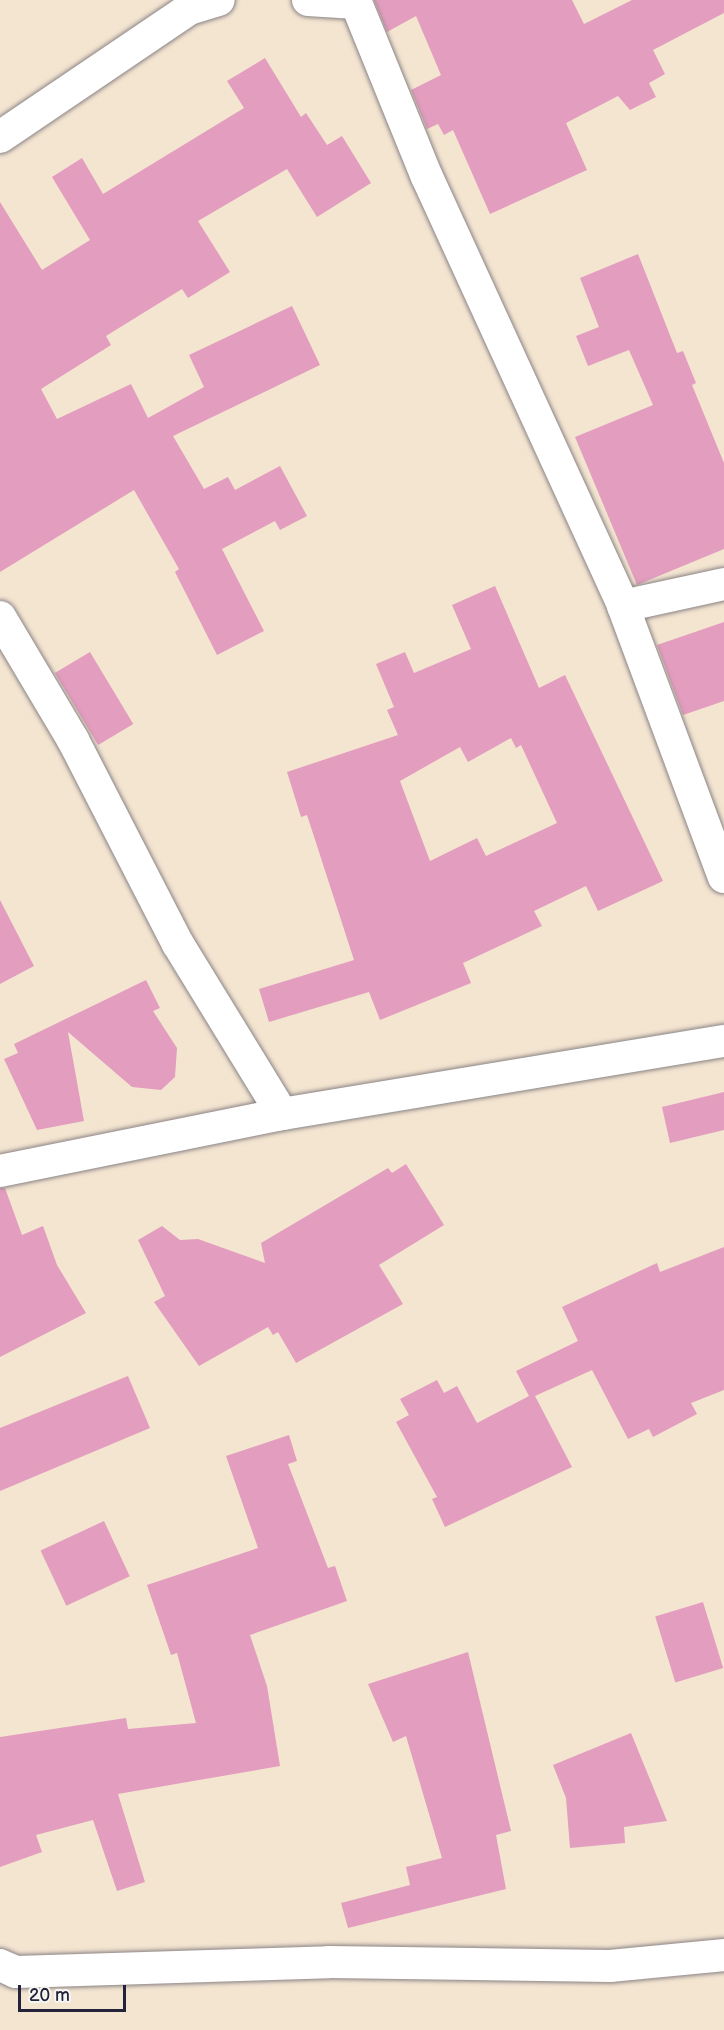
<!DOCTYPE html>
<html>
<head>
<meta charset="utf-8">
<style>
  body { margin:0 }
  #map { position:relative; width:724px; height:2030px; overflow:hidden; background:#f4e5d1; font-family:"Balsamiq Sans",sans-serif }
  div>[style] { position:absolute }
  .building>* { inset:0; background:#e39dbe; transform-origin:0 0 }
  .roads { filter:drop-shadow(0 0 2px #8b8486) drop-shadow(0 0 2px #8b8486) }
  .minor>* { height:32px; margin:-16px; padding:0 16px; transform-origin:16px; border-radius:16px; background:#fff }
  span { translate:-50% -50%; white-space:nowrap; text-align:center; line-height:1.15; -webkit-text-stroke:4.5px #f6f6f2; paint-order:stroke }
  .scale { position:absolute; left:18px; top:1985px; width:108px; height:27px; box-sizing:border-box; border:3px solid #22223b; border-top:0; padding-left:8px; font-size:18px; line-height:21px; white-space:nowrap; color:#22223b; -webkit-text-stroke:4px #f6f6f2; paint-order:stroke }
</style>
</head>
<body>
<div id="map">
  <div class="building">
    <i style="clip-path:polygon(374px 0,572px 0,584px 24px,632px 0,724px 0,724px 13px,653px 50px,665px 74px,649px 83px,656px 97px,630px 110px,618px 96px,566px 123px,587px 170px,490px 214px,453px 130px,444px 135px,438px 124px,427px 129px,411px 90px,441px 75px,416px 16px,387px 32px)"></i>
    <i style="clip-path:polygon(265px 58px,301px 117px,306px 113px,327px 145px,342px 136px,371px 183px,317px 217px,287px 169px,198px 221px,230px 272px,188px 298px,182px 289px,106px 336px,111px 345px,41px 389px,57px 419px,131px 384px,148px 418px,204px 387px,189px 355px,292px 306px,320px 365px,173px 436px,204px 489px,228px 477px,235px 490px,280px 466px,307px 516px,280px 530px,275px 521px,222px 549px,264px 631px,217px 655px,175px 572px,179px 569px,134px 490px,0 572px,0 202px,42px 270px,90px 240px,52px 177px,82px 158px,103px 194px,244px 108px,227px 81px)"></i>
    <i style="clip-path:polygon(638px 254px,677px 353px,683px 351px,696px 383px,692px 385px,724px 463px,724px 549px,637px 585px,575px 437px,653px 405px,629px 350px,588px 366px,576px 336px,599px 327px,580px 278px)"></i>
    <i style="clip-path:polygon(evenodd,495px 586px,539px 688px,565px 675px,663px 881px,598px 911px,586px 886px,534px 911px,542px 926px,463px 963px,471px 983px,380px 1020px,369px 992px,269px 1022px,259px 989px,354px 960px,307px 815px,301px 817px,287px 772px,398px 735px,387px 710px,394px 707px,376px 664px,405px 652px,414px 673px,471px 649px,452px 605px,495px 586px,511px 738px,516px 748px,521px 745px,557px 823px,486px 856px,477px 838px,430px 861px,400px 781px,460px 747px,468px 762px,511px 738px)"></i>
    <i style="clip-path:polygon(724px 622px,724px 701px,683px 715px,657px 645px)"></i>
    <i style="left:90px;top:652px;width:84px;height:41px;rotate:59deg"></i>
    <i style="clip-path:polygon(0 900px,34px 966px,0 984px)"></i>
    <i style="clip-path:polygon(146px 980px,160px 1008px,153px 1011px,177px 1048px,175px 1077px,161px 1090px,132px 1087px,68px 1032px,84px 1121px,37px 1130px,4px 1059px,18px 1053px,14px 1044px)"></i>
    <i style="clip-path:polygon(724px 1092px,724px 1130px,670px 1143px,662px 1107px)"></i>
    <i style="clip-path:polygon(406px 1164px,444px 1225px,379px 1265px,403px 1304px,296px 1363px,278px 1332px,273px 1335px,268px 1327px,199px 1366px,154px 1302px,165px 1296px,138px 1240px,162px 1226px,180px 1240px,198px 1239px,265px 1263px,261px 1243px,388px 1168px,392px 1173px)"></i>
    <i style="clip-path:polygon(0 1188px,5px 1188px,22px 1235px,43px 1226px,57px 1265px,86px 1313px,0 1357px)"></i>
    <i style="clip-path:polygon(724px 1247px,724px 1390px,691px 1403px,697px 1414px,653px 1437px,649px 1429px,628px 1439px,592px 1370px,535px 1396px,572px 1467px,445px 1527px,432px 1499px,437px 1497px,396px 1422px,409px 1415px,400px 1399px,437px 1380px,444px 1393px,457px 1386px,477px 1423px,529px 1396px,516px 1371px,578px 1341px,562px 1307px,657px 1263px,660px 1272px)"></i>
    <i style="clip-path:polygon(128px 1376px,150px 1428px,0 1491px,0 1428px)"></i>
    <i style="clip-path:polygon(289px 1435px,297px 1461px,288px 1464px,328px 1568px,335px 1566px,347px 1601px,250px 1635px,267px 1686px,280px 1766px,118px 1794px,145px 1882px,117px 1891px,93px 1820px,36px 1835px,42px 1852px,0 1867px,0 1737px,126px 1718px,128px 1729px,196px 1723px,177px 1653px,171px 1655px,147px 1585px,258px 1548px,226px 1456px)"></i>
    <i style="left:104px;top:1521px;width:61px;height:70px;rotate:65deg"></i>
    <i style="left:703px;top:1602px;width:69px;height:50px;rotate:73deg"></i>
    <i style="clip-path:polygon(468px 1652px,511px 1831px,496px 1835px,506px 1889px,348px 1928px,341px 1903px,410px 1885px,406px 1867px,442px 1858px,406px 1736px,393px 1742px,368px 1684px)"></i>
    <i style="clip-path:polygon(631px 1733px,667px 1821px,624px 1827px,625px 1843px,570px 1848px,566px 1798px,553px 1765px)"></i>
  </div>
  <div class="roads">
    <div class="minor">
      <i style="left:308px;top:0;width:48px;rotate:3.6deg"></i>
      <i style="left:355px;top:0;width:191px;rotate:67.9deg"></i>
      <i style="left:427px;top:177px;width:472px;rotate:65.4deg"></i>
      <i style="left:623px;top:606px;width:289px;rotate:69.6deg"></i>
      <i style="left:0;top:137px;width:228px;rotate:-34.1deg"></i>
      <i style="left:189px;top:9px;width:31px;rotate:-17deg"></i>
      <i style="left:623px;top:606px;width:103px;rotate:-12.3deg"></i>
      <i style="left:0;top:617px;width:143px;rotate:59.3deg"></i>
      <i style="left:73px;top:740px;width:229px;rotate:62.8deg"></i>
      <i style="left:178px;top:944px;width:199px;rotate:58.5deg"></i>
      <i style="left:0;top:1171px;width:288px;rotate:-11.4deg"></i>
      <i style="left:282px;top:1114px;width:448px;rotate:-9.4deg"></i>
      <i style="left:0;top:1965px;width:17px;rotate:24deg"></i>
      <i style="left:16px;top:1972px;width:313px;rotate:-1.8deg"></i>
      <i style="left:329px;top:1962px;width:281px;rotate:0.8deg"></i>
      <i style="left:610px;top:1966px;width:115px;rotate:-5.5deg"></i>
    </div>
  </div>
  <div class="scale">20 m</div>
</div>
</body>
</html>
